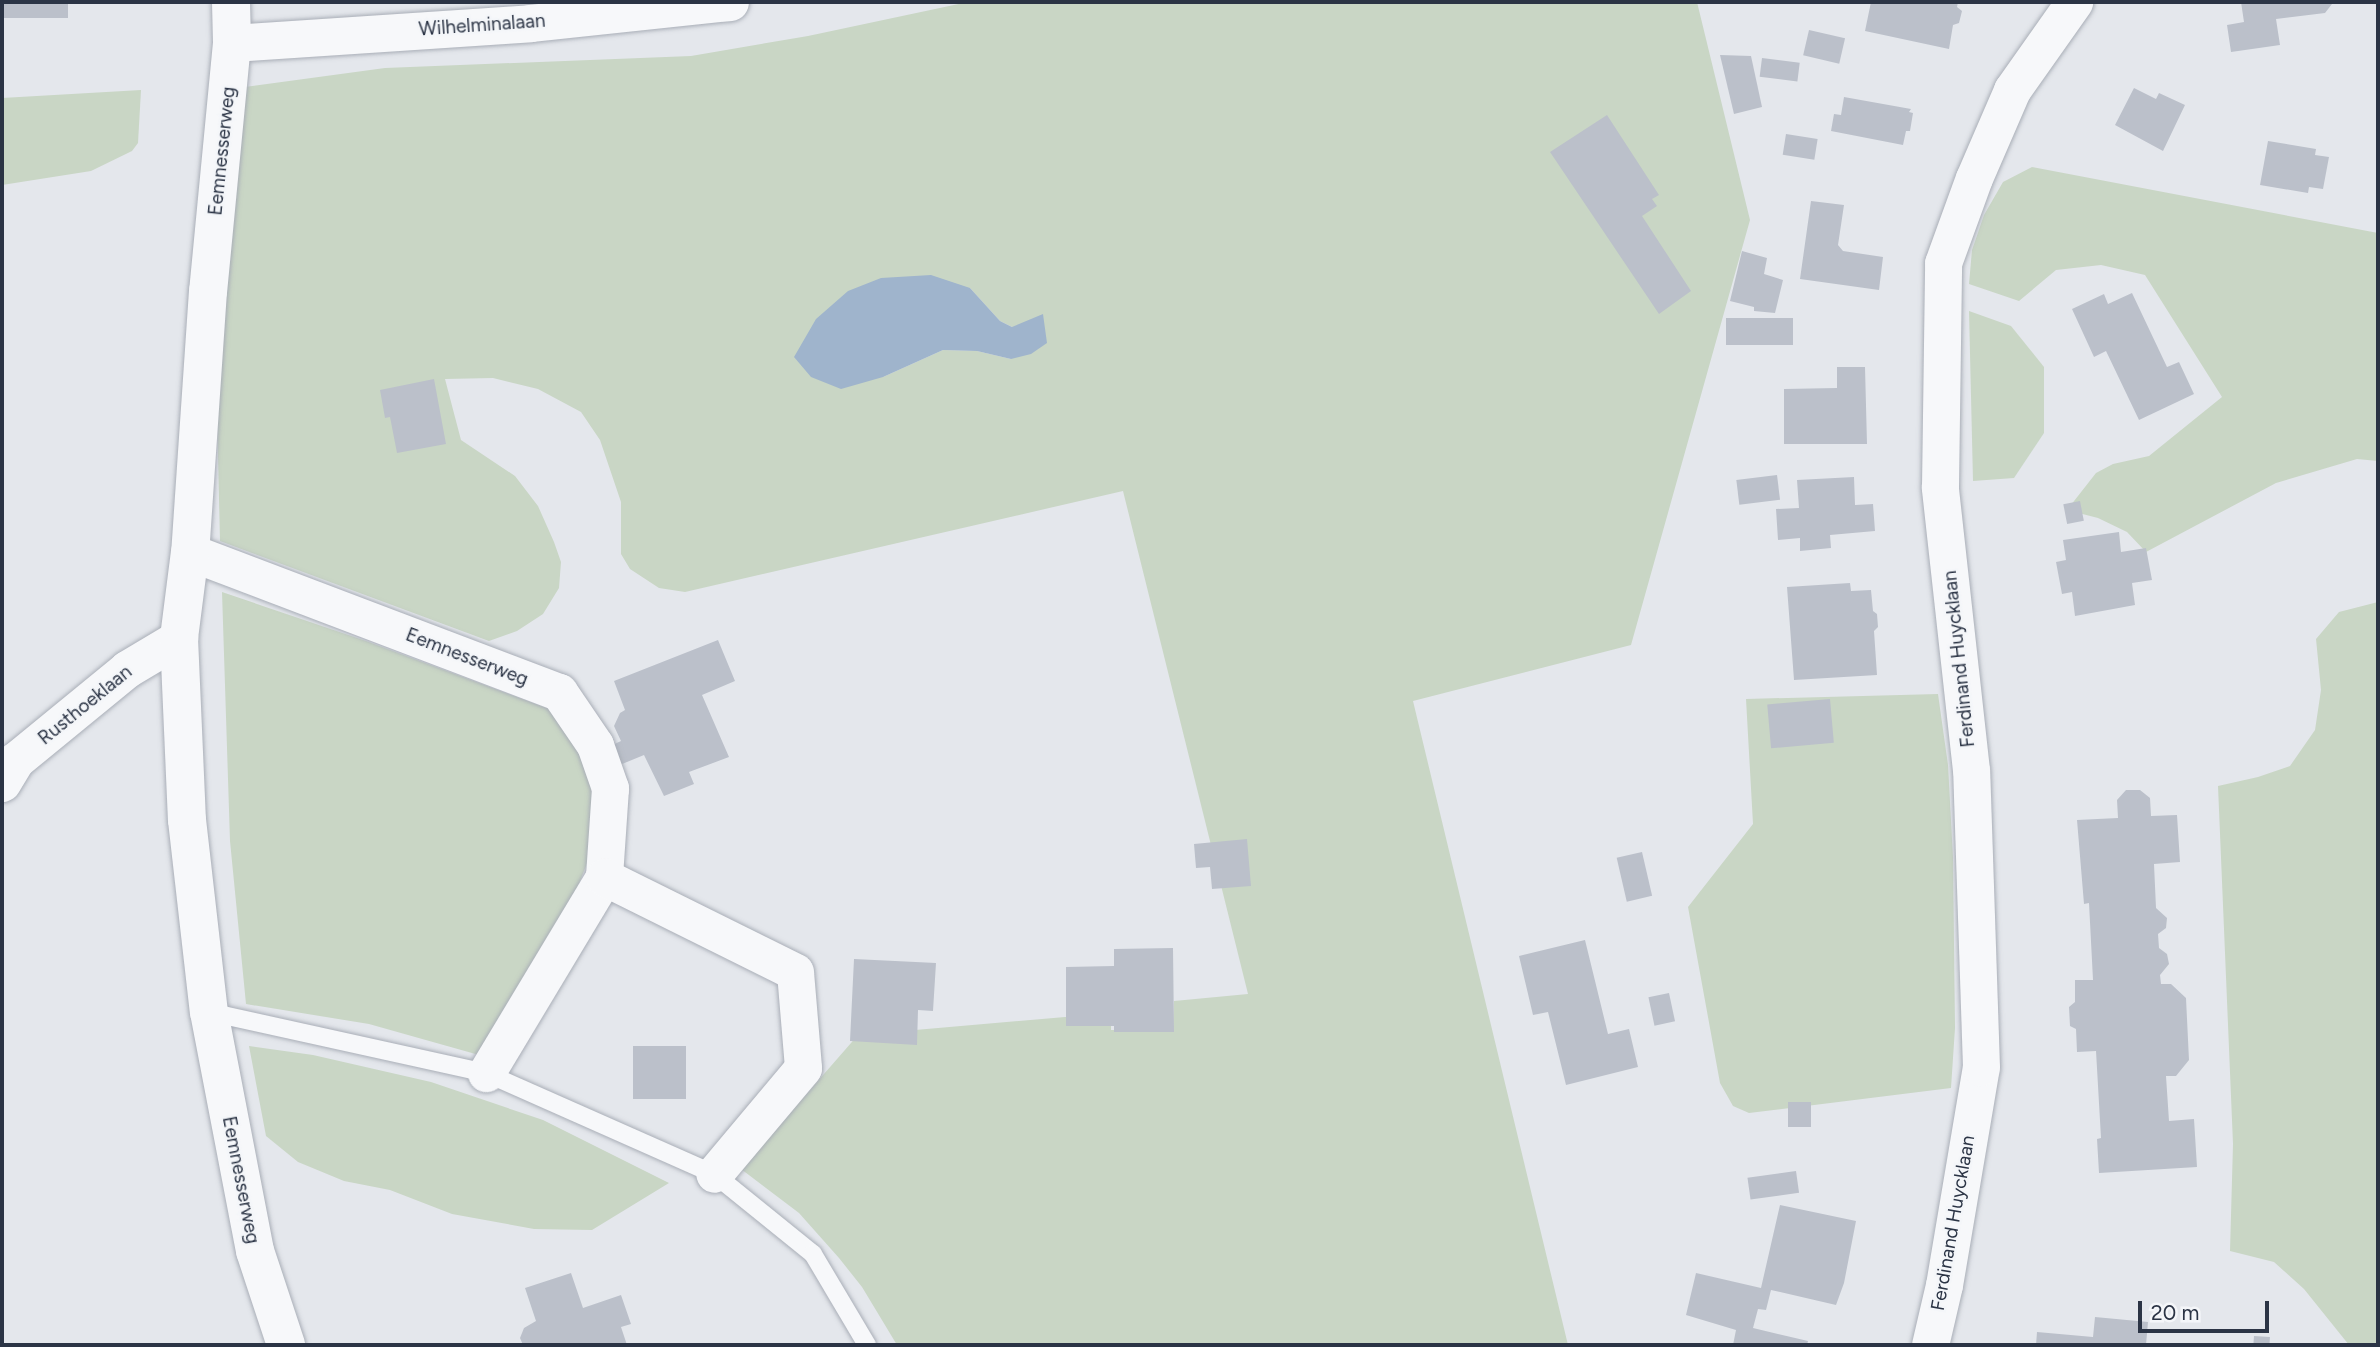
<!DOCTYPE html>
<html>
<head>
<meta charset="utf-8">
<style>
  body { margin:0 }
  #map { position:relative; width:2380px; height:1347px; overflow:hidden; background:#e4e7ec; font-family:Figtree,sans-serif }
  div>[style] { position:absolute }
  .green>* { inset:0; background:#c9d6c5 }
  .water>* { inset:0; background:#9fb4cc }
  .building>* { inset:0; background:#bbc0ca; transform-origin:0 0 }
  .roads { filter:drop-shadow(0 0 2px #a9aeb7) drop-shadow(0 0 2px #a9aeb7) }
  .service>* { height:18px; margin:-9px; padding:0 9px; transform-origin:9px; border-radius:9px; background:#f7f8fa }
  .minor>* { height:37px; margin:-18.5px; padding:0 18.5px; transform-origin:18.5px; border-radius:18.5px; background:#f7f8fa }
  .tertiary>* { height:38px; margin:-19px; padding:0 19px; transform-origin:19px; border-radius:19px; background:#f7f8fa }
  span { translate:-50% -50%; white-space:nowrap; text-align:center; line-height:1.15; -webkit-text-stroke:5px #f4f6f9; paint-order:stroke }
  .street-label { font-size:19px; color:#2b3445 }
  .frame { position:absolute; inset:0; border:4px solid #2b3445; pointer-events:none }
  .scale { position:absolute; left:2138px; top:1301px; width:131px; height:32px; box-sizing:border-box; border:4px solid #2b3445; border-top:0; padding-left:9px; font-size:21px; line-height:24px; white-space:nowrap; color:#2b3445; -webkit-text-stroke:5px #f4f6f9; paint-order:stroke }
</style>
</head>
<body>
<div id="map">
  <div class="green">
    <i style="clip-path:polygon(evenodd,968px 2px,1697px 2px,1750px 220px,1631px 645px,1413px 701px,1568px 1345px,897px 1345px,862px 1287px,839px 1258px,799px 1213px,741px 1169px,858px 1035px,1065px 1017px,1111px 1017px,1111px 1030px,1173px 1030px,1174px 1001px,1248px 994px,1123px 491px,685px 592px,659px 588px,630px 569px,621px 554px,621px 502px,600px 440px,581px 412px,538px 389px,493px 378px,445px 379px,461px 440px,515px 476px,538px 506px,554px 542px,561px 562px,559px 588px,543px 614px,517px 631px,489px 641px,220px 541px,217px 413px,238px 88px,385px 68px,691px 56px,808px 36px,968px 2px,970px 288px,1000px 321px,1012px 327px,1011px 359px,977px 351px,943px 350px,883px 377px,970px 288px)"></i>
    <i style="clip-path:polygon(141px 90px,138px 143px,132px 151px,91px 171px,2px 185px,2px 98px)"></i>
    <i style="clip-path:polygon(2032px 167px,2378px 233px,2378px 461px,2357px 459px,2276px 483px,2146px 552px,2127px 532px,2098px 518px,2067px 510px,2096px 473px,2113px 464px,2149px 456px,2222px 397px,2145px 275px,2101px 265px,2056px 270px,2019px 301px,1969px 284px,1972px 250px,1984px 215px,2003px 182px)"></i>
    <i style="clip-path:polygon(1969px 311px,2011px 326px,2044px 367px,2044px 433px,2014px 478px,1973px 481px)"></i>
    <i style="clip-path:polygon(222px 592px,366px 641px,560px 713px,597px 762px,596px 841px,574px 896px,479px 1055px,369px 1024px,246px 1004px,230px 841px)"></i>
    <i style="clip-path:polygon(2378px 602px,2378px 1345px,2349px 1345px,2304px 1289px,2274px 1262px,2230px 1251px,2233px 1144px,2218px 786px,2258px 777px,2290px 766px,2315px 730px,2321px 690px,2316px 639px,2339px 612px)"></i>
    <i style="clip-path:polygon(1938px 694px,1948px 765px,1953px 857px,1955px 1028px,1951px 1088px,1749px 1113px,1733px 1106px,1720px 1083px,1688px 907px,1753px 824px,1746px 699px)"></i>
    <i style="clip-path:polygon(249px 1046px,313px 1055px,431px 1082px,543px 1120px,669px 1183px,592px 1230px,534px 1229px,452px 1214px,390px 1190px,344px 1181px,298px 1162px,266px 1136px)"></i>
  </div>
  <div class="water">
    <i style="clip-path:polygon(931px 275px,970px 288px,1000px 321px,1012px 327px,1043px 314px,1047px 343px,1031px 354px,1011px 359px,977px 351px,943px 350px,883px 377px,841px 389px,811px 377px,794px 357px,816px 319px,848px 291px,881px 278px)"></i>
  </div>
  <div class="building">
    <i style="left:2px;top:2px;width:66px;height:16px"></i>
    <i style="clip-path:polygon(1871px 2px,1958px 2px,1957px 7px,1962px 11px,1959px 23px,1953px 25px,1949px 49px,1865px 31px)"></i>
    <i style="clip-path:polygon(2241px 2px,2331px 2px,2332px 4px,2325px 13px,2276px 19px,2280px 45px,2231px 52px,2227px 25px,2244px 22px)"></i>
    <i style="left:1809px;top:30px;width:37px;height:26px;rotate:13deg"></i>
    <i style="clip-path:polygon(1720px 55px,1751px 56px,1762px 107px,1734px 114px)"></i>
    <i style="left:1762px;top:58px;width:38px;height:19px;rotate:7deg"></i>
    <i style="clip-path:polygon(2134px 88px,2156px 99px,2159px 93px,2185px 105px,2163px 151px,2115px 125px)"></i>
    <i style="clip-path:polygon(1844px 97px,1911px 109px,1909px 112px,1913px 113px,1910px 131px,1906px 131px,1903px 145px,1831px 131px,1834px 114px,1841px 115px)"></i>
    <i style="clip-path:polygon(1607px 115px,1659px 195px,1652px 199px,1657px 206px,1642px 216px,1691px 291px,1659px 314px,1550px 152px)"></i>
    <i style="left:1786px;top:134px;width:32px;height:21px;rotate:9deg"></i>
    <i style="clip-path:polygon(2268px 141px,2316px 149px,2315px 155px,2329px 157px,2323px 189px,2309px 187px,2308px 193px,2260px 185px)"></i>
    <i style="clip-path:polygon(1811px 201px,1844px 205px,1838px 245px,1843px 251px,1883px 257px,1879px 290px,1800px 279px)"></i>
    <i style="clip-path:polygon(1742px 251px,1767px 258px,1764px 274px,1783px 280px,1775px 313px,1754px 311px,1754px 307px,1730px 301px)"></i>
    <i style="clip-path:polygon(2132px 293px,2167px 367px,2179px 362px,2194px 394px,2139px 420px,2106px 351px,2094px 357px,2072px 309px,2104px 294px,2108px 304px)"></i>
    <i style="left:1726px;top:318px;width:67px;height:27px"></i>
    <i style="clip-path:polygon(1837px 367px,1865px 367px,1867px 444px,1784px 444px,1784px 389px,1837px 388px)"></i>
    <i style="clip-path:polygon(434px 379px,446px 444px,397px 453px,390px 417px,385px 418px,380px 390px)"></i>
    <i style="left:1777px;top:475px;width:25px;height:41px;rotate:83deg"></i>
    <i style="clip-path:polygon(1854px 477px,1855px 505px,1873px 504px,1875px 531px,1830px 535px,1831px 548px,1800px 551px,1800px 538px,1778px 540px,1776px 509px,1799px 508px,1797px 480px)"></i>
    <i style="left:2080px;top:501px;width:20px;height:17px;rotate:79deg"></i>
    <i style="clip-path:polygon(2119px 532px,2121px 552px,2146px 548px,2152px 580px,2132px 583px,2135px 605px,2075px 616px,2072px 592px,2062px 594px,2056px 562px,2066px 560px,2063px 540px)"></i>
    <i style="clip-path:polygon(1850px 583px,1851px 591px,1871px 590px,1873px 611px,1877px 614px,1878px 627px,1874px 631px,1877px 675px,1794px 680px,1787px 587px)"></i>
    <i style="clip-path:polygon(718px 640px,735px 681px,702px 695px,729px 757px,689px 772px,694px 784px,664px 796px,644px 755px,610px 769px,602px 750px,621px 741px,614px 726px,620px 713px,625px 710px,614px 681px)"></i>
    <i style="left:1830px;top:699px;width:44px;height:63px;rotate:85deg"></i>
    <i style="clip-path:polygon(2126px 790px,2140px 790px,2150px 798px,2151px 816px,2177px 815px,2180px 862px,2154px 864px,2156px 908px,2167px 918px,2166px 928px,2158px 934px,2159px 948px,2167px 954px,2169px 964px,2160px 975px,2161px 984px,2171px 984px,2186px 998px,2189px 1060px,2176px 1076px,2166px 1076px,2169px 1121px,2194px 1119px,2197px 1167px,2099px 1173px,2097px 1139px,2101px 1138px,2096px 1051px,2077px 1052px,2076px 1029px,2070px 1026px,2069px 1007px,2075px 1002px,2075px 980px,2093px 980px,2089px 903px,2084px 904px,2077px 820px,2118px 818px,2117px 800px)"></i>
    <i style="clip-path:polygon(1247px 839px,1251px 886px,1212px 889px,1210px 867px,1196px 868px,1194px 844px)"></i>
    <i style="left:1642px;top:852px;width:45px;height:26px;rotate:77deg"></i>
    <i style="clip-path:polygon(1585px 940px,1608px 1034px,1629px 1029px,1638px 1067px,1566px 1085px,1548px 1012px,1533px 1015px,1519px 956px)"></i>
    <i style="clip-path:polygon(1173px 948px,1174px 1032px,1114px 1032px,1114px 1026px,1066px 1026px,1066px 967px,1114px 966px,1114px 949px)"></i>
    <i style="clip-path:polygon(854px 959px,936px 963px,933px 1011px,918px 1010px,917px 1045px,850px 1041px)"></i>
    <i style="left:1669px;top:993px;width:29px;height:21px;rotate:78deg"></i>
    <i style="left:633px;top:1046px;width:53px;height:53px"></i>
    <i style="left:1788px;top:1102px;width:23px;height:25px"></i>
    <i style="left:1796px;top:1171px;width:22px;height:49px;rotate:82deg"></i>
    <i style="clip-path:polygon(1780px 1205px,1856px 1221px,1844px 1283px,1836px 1305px,1771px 1290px,1766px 1310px,1758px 1309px,1753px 1328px,1808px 1341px,1807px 1345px,1733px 1345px,1736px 1330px,1686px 1315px,1696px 1273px,1761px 1288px)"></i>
    <i style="clip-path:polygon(571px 1273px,583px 1308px,621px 1295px,631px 1324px,621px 1327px,627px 1345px,523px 1345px,520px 1338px,524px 1328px,536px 1321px,525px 1288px)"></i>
    <i style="clip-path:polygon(2095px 1317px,2148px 1322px,2146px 1345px,2036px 1345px,2037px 1332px,2093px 1337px)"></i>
    <i style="left:2254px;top:1336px;width:16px;height:9px;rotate:4deg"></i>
  </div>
  <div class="roads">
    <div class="service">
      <i style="left:209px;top:1012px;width:284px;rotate:12.4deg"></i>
      <i style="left:486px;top:1073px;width:249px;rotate:23.9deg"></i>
      <i style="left:714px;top:1174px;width:127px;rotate:38.9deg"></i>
      <i style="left:813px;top:1254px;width:106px;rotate:59.3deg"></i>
    </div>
    <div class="minor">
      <i style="left:232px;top:43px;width:299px;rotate:-3.8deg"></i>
      <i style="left:530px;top:23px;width:201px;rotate:-6deg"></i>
      <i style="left:190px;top:552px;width:395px;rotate:20.8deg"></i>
      <i style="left:559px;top:692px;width:64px;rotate:55.8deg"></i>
      <i style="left:595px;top:745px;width:46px;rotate:70.8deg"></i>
      <i style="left:610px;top:788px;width:89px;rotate:93.9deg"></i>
      <i style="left:604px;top:877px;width:229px;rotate:121deg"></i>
      <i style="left:2px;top:783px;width:27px;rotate:-59deg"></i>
      <i style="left:16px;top:760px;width:144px;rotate:-39.3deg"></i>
      <i style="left:127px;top:669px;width:61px;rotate:-30.8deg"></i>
      <i style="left:604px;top:877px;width:213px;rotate:26.4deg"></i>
      <i style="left:795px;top:972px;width:96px;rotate:85.2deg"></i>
      <i style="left:803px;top:1068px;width:138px;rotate:130deg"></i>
      <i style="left:1930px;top:1345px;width:62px;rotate:-76.9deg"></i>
      <i style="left:1944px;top:1285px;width:221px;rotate:-80.4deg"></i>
      <i style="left:1981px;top:1067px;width:297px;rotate:-91.9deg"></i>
      <i style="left:1971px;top:770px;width:285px;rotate:-96.3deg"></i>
      <i style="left:1940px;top:487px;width:224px;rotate:-89.2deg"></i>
      <i style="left:1943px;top:263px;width:90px;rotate:-70deg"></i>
      <i style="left:1974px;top:178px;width:96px;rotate:-66.6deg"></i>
      <i style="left:2012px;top:90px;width:108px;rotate:-54.8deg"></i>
    </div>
    <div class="tertiary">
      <i style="left:231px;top:2px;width:41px;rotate:88.6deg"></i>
      <i style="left:232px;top:43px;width:249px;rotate:95.5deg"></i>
      <i style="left:208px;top:291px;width:262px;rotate:93.9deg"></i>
      <i style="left:190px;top:552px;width:87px;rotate:97.3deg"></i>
      <i style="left:179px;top:638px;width:182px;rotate:87.5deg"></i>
      <i style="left:187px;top:820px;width:193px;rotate:83.5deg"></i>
      <i style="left:209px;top:1012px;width:243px;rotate:79.1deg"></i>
      <i style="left:255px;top:1251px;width:99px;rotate:71.7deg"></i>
    </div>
  </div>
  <div class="street-label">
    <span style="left:482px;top:25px;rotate:-4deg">Wilhelminalaan</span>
    <span style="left:222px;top:151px;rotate:-84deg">Eemnesserweg</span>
    <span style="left:467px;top:657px;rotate:21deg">Eemnesserweg</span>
    <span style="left:1959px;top:659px;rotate:-96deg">Ferdinand Huycklaan</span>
    <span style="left:85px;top:705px;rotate:-39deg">Rusthoeklaan</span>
    <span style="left:241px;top:1180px;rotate:79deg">Eemnesserweg</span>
    <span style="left:1953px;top:1223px;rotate:-80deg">Ferdinand Huycklaan</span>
  </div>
  <div class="frame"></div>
  <div class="scale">20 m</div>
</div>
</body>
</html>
